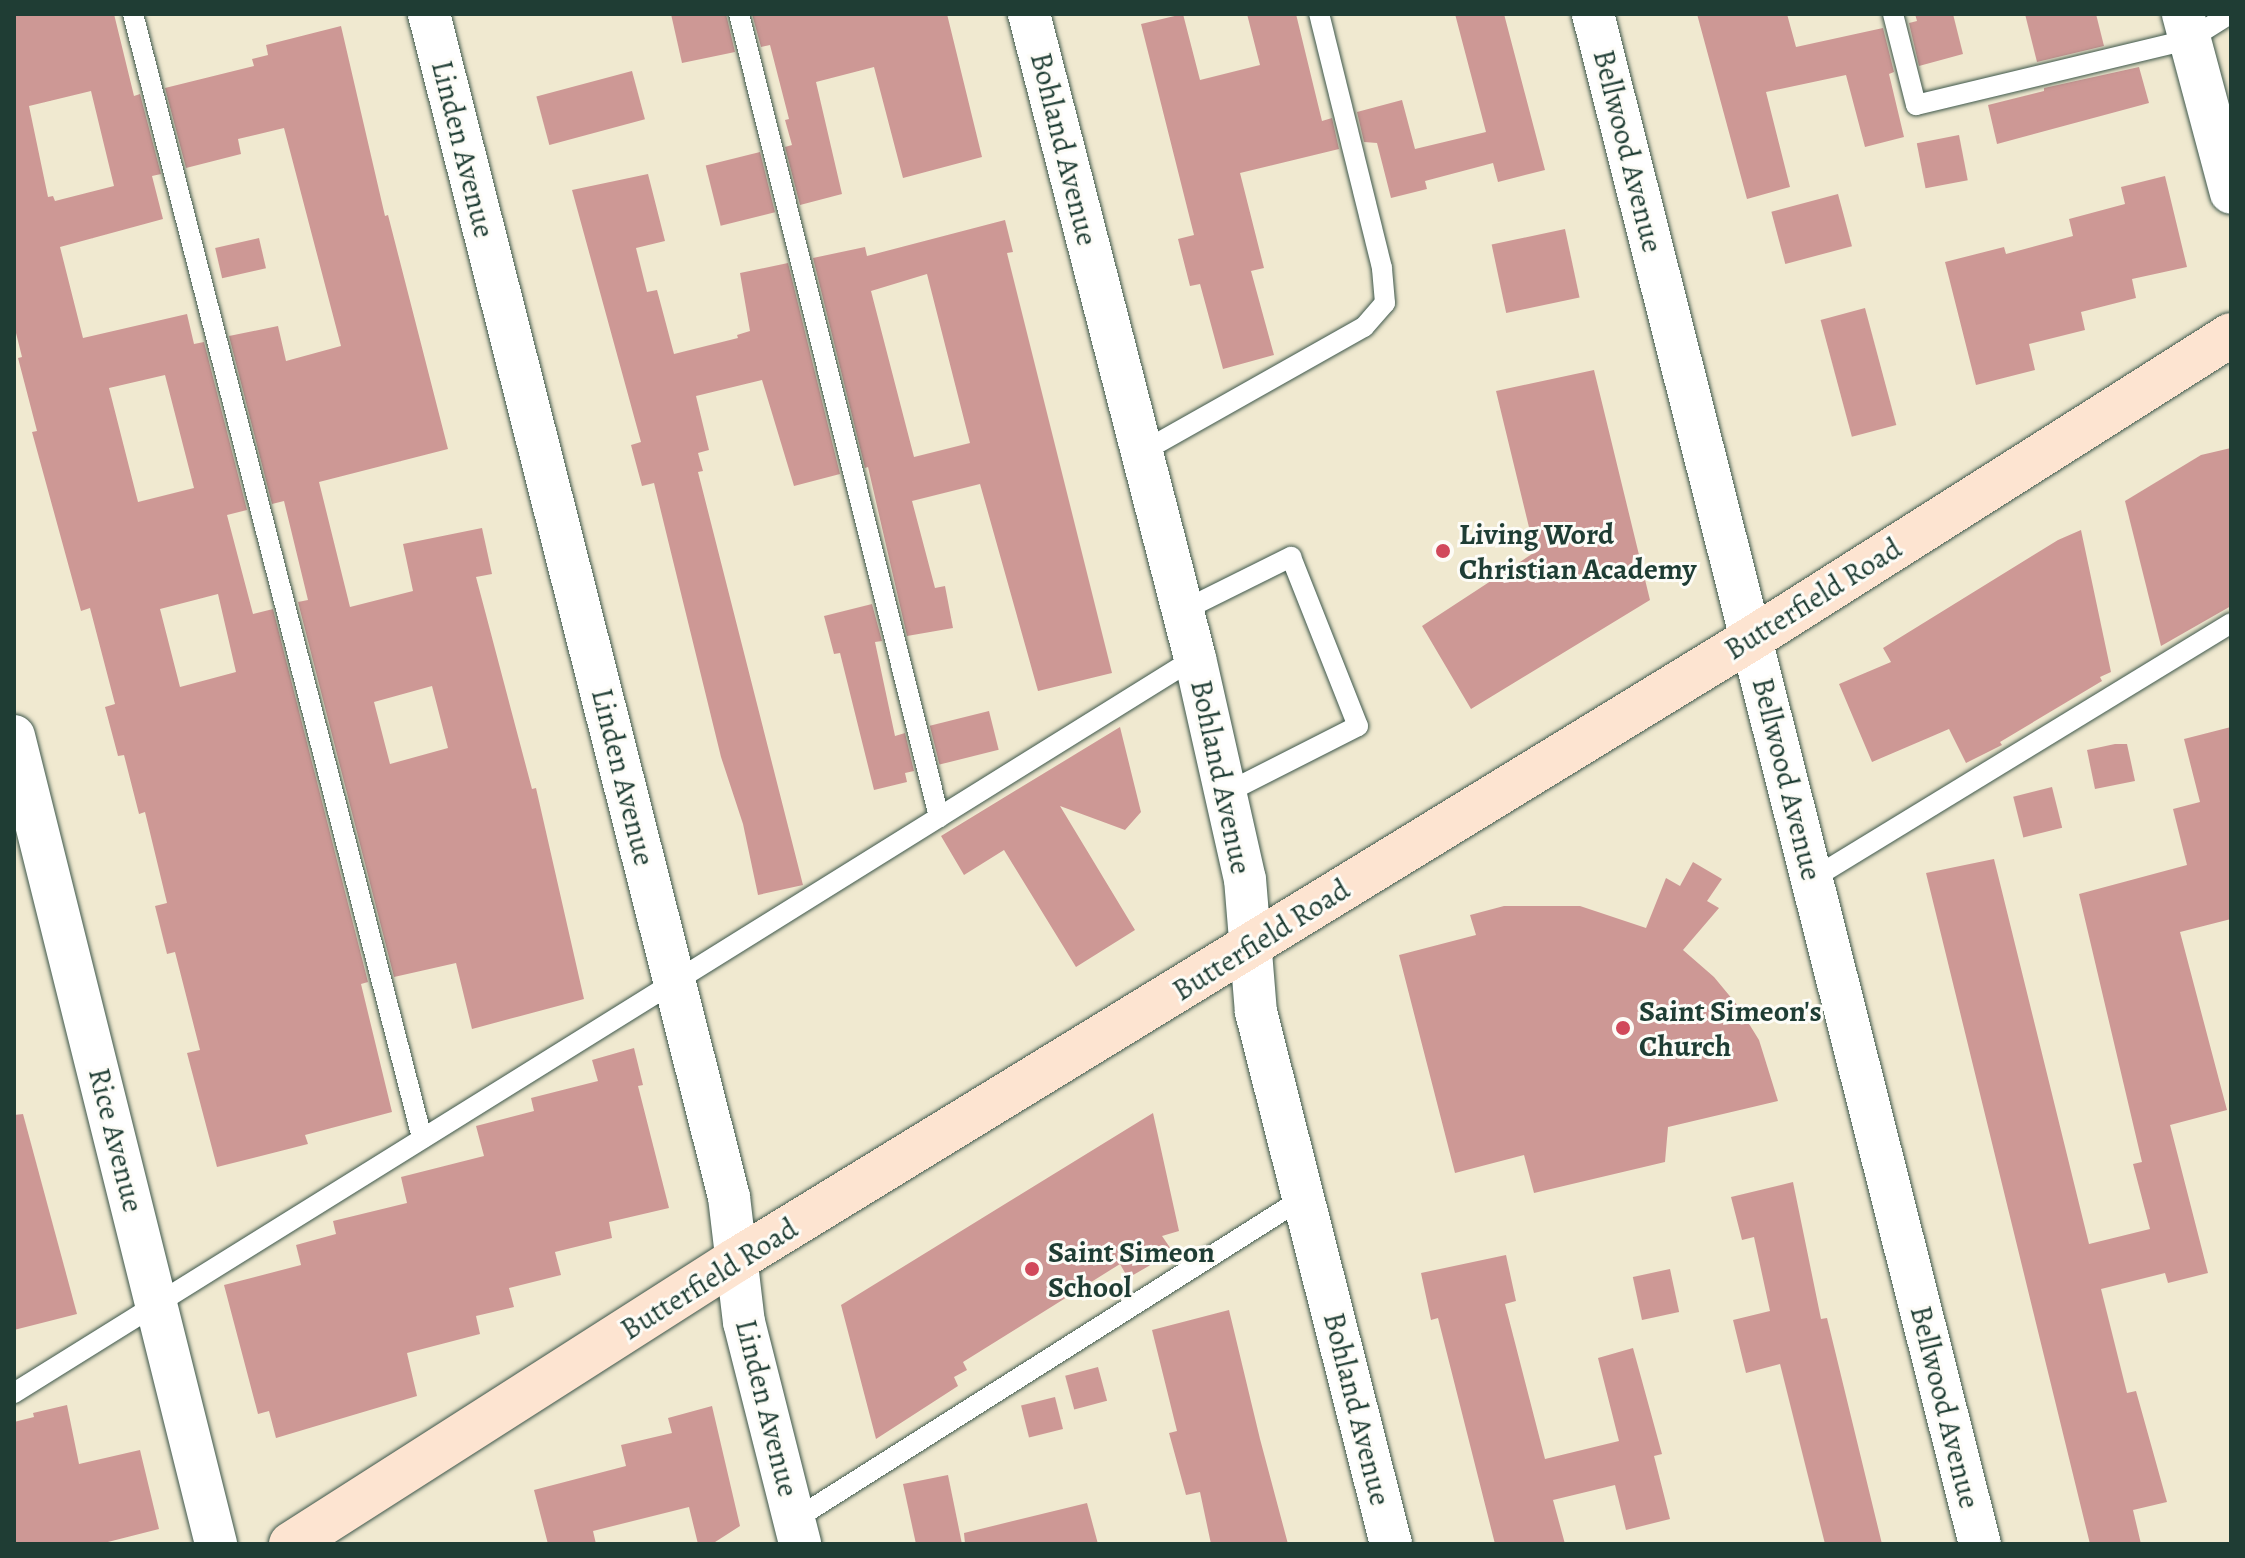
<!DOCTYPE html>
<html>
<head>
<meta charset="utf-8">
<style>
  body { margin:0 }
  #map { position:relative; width:2245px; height:1558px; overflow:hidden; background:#f0e9d0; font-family:Alegreya,serif }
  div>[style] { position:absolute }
  .building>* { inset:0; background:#cd9895; transform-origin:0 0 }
  .roads { filter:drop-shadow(0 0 2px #3e574b) drop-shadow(0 0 2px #3e574b) }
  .service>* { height:20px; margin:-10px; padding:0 10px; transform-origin:10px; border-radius:10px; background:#fff }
  .minor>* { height:42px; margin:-21px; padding:0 21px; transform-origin:21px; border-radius:21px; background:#fff }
  .secondary>* { height:44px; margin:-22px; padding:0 22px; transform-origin:22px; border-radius:22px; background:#fde4d1 }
  .dots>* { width:22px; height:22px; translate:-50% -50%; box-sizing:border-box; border:4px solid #fdfcf7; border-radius:50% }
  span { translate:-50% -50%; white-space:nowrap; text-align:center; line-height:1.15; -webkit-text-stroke:6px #fdfcf7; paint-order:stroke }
  .street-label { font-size:30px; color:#1f3d34 }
  .poi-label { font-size:30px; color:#1f3d34; font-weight:700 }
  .left { translate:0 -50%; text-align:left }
  .frame { position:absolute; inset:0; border:16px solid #1f3d34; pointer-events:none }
</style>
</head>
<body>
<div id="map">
  <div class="building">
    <i style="clip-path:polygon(evenodd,14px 14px,114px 14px,134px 96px,140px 94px,161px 174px,152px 176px,163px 219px,60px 247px,83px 338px,187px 314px,194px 344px,204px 342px,247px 510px,227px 515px,253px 614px,273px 609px,368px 982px,361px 984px,392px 1112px,305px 1135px,308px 1144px,217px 1167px,187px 1053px,200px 1050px,175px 952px,167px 954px,155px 906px,167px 903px,145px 812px,139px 814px,124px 755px,118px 756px,105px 707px,115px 704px,90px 608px,81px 611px,32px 432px,37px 431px,18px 358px,22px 357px,14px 325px,14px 14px,91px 91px,114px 186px,55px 201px,53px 196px,48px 197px,29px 106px,91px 91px,14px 14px,165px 375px,194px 488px,138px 502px,109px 388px,165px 375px,14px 14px,218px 594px,236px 672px,180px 687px,160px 609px,218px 594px)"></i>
    <i style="clip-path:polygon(671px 14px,726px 14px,735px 52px,682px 63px)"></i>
    <i style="clip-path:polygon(752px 14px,947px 14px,982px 157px,903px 178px,874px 67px,816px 82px,842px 194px,800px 205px,785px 147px,792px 145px,785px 120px,789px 119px,770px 45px,761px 47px)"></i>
    <i style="clip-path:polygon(1183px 14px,1200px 80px,1260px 65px,1247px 14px,1296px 14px,1322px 121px,1332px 118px,1339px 149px,1240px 173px,1264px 268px,1251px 271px,1274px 355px,1223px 369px,1200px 284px,1190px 286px,1178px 239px,1194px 235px,1141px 24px)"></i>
    <i style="clip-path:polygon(1455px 14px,1504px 14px,1545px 170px,1498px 182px,1493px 163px,1425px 181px,1427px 189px,1391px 198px,1377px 143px,1364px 142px,1357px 112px,1402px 100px,1415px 149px,1486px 132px)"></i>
    <i style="clip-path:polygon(1697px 14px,1787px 14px,1796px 47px,1883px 28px,1894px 72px,1889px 74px,1904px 137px,1865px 147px,1846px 75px,1766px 92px,1790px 187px,1747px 199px)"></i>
    <i style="clip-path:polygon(1915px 14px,1953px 14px,1963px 54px,1919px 66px,1909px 23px,1917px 21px)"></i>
    <i style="clip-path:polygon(2025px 14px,2096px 14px,2104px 46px,2037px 62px)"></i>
    <i style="clip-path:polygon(evenodd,341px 26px,385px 216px,388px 215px,448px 449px,319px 482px,350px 607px,413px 591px,403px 544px,482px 528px,492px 574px,476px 577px,532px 789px,536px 788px,584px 999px,472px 1029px,456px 963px,394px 977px,298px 602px,308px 600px,284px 501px,272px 504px,229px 336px,278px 326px,286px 361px,341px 346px,284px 128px,238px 139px,241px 154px,186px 168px,165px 88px,254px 66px,252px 59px,268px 55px,266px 45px,341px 26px,432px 686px,448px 748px,390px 764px,374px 702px,432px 686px)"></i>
    <i style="clip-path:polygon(2139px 67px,2149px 103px,1997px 144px,1988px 105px,2044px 91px,2044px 88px)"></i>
    <i style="left:632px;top:71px;width:50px;height:99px;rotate:75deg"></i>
    <i style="left:1959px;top:135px;width:46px;height:43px;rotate:79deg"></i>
    <i style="left:760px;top:152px;width:62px;height:56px;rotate:76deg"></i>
    <i style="clip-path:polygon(648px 174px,665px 241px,636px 248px,647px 292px,657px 290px,674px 354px,738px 338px,737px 335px,750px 331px,740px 273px,788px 263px,840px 474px,794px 486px,762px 380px,696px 396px,709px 450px,698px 453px,703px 471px,698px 472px,803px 885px,758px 895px,743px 824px,721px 757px,654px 483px,642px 486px,631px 445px,641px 442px,572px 190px)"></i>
    <i style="clip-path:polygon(2165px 176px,2187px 267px,2132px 279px,2136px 298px,2081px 312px,2085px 330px,2029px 344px,2035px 370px,1976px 385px,1945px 262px,2004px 247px,2006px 254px,2073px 236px,2069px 219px,2125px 204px,2121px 187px)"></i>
    <i style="left:1838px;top:194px;width:54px;height:69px;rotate:75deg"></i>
    <i style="clip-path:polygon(evenodd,1005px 220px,1013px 252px,1007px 253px,1112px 673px,1038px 691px,980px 484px,912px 501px,935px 588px,945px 586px,953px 628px,907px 636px,868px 467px,865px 468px,813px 258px,865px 247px,867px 256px,1005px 220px,927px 274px,970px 443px,914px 457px,871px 291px,927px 274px)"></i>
    <i style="left:1565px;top:229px;width:70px;height:75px;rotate:78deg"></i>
    <i style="left:259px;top:238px;width:31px;height:45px;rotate:77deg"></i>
    <i style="left:1865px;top:308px;width:121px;height:46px;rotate:75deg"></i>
    <i style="clip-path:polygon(1594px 370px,1650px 600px,1471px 709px,1422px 626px,1535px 552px,1496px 391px)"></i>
    <i style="clip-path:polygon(2231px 448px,2231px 606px,2161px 646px,2125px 501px,2201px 455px)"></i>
    <i style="clip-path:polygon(2081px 530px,2111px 672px,2100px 677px,2102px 681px,2000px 742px,2002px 745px,1966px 763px,1949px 729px,1872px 762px,1839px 684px,1891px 662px,1883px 648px,2058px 540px)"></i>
    <i style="clip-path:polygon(872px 604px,882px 641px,875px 642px,895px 736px,905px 733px,914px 771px,905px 773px,907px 782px,874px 790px,840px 653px,834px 654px,824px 616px)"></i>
    <i style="left:989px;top:711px;width:40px;height:61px;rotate:76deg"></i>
    <i style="clip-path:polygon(1120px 727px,1141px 812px,1125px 830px,1060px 806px,1135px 930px,1076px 967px,1004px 850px,964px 875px,941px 836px)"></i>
    <i style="clip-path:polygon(2231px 727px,2231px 919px,2180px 932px,2227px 1110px,2170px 1125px,2208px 1273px,2168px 1283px,2165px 1273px,2101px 1289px,2127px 1393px,2136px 1391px,2167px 1502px,2133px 1510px,2141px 1544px,2090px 1544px,1926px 873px,1994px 859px,2089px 1244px,2150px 1229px,2133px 1164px,2142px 1162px,2079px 894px,2187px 865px,2173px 809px,2200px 802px,2184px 739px)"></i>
    <i style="clip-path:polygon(2115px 744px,2127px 744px,2135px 781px,2095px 789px,2087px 750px)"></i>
    <i style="left:2052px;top:787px;width:42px;height:40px;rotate:76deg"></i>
    <i style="clip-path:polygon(1693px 862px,1722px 879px,1707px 901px,1719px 908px,1683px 950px,1714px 977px,1738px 1006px,1759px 1040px,1778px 1101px,1668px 1127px,1665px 1162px,1534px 1193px,1524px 1155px,1455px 1173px,1399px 955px,1476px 935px,1470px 915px,1504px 906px,1580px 906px,1646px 928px,1666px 878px,1680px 886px)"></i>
    <i style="clip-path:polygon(634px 1048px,643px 1085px,638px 1086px,669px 1208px,609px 1222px,612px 1238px,555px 1252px,561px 1275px,509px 1288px,514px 1307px,476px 1316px,480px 1334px,407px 1353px,417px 1396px,276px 1438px,269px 1411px,258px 1414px,224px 1285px,301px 1265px,296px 1245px,336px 1234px,333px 1221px,407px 1203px,401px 1177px,484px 1156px,476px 1126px,534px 1111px,531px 1098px,598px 1081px,592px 1060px)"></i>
    <i style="clip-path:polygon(1153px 1113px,1179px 1231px,1162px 1236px,1173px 1252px,1128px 1278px,1120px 1264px,963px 1362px,967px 1370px,954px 1377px,958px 1386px,876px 1439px,841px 1305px)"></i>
    <i style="clip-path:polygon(23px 1114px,77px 1314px,14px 1330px,14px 1115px)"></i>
    <i style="clip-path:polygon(1793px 1182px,1821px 1319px,1827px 1318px,1882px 1544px,1825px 1544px,1780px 1364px,1746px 1373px,1733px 1320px,1770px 1311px,1754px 1237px,1742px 1240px,1731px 1197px)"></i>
    <i style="clip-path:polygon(1506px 1255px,1516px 1301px,1505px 1304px,1545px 1459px,1619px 1441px,1598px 1358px,1633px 1348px,1662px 1454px,1654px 1456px,1670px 1519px,1626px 1530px,1615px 1485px,1553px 1500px,1565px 1544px,1495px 1544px,1438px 1318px,1431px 1320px,1421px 1273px)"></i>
    <i style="left:1670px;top:1269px;width:44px;height:38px;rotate:78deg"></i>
    <i style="clip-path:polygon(1229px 1310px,1260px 1439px,1288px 1544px,1211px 1544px,1200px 1492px,1186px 1495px,1169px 1433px,1177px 1431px,1152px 1330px)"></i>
    <i style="left:1098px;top:1367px;width:35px;height:34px;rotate:75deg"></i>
    <i style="left:1055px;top:1397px;width:33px;height:35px;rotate:76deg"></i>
    <i style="clip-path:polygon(67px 1405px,79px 1464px,140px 1450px,159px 1529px,100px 1544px,14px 1544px,14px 1422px,34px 1417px,33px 1413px)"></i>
    <i style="clip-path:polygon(712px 1406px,740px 1526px,712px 1544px,698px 1544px,689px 1507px,593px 1531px,596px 1544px,548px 1544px,534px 1490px,626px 1466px,621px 1445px,672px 1433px,668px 1418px)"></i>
    <i style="clip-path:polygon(948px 1475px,962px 1544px,916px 1544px,903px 1484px)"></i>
    <i style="clip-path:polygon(1087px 1503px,1098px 1544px,965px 1544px,964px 1533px)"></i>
  </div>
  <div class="roads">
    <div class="service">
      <i style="left:133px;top:14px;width:1161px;rotate:75.58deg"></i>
      <i style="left:739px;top:14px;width:828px;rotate:76.01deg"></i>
      <i style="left:1893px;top:14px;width:94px;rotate:75.8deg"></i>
      <i style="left:1916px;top:105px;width:282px;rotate:-13.5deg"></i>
      <i style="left:2190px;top:39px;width:47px;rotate:-32deg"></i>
      <i style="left:1142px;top:452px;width:255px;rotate:-29.4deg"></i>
      <i style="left:1364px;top:327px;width:32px;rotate:-49deg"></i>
      <i style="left:1385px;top:303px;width:35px;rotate:-95deg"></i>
      <i style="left:1382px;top:268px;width:262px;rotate:-103.9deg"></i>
      <i style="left:1182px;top:611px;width:122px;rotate:-26.4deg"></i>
      <i style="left:1291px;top:557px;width:182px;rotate:68.4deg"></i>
      <i style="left:1358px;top:726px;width:148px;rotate:153.1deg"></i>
      <i style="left:1812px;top:879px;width:491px;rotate:-31.4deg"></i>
      <i style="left:14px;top:1393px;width:1391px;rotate:-31.9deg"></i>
      <i style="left:794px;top:1520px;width:602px;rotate:-32.32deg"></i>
    </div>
    <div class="minor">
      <i style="left:429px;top:14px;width:1220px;rotate:75.77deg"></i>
      <i style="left:729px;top:1197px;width:126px;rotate:83.2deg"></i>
      <i style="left:744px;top:1322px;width:229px;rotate:75.8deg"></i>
      <i style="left:1029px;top:14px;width:665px;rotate:75.55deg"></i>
      <i style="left:1195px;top:658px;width:227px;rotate:77.3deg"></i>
      <i style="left:1245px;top:879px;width:133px;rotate:85.3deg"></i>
      <i style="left:1256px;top:1012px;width:549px;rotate:75.76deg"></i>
      <i style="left:1593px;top:14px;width:1578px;rotate:75.81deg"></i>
      <i style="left:2183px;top:14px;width:185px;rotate:75deg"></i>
      <i style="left:14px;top:736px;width:833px;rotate:75.96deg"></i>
    </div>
    <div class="secondary">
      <i style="left:291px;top:1544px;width:528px;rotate:-32.55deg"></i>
      <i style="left:736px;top:1260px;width:1190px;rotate:-31.46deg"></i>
      <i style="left:1751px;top:639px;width:568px;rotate:-32.35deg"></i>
    </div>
  </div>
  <div class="dots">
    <i style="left:1443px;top:551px;background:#d1495b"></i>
    <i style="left:1623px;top:1028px;background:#d1495b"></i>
    <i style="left:1032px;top:1269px;background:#d1495b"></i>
  </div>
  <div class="street-label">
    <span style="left:463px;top:149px;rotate:76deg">Linden Avenue</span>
    <span style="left:1064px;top:149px;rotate:76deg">Bohland Avenue</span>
    <span style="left:1628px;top:151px;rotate:76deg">Bellwood Avenue</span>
    <span style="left:1813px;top:599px;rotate:-32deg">Butterfield Road</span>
    <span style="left:623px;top:777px;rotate:76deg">Linden Avenue</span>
    <span style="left:1221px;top:777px;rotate:78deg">Bohland Avenue</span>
    <span style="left:1787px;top:779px;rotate:76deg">Bellwood Avenue</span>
    <span style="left:1261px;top:940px;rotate:-32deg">Butterfield Road</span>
    <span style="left:116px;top:1140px;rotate:76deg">Rice Avenue</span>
    <span style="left:709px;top:1279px;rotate:-32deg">Butterfield Road</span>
    <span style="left:1945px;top:1407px;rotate:76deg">Bellwood Avenue</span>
    <span style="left:767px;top:1408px;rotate:76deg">Linden Avenue</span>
    <span style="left:1357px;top:1409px;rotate:76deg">Bohland Avenue</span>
  </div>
  <div class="poi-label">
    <span class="left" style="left:1459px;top:551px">Living Word<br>Christian Academy</span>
    <span class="left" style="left:1639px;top:1028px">Saint Simeon's<br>Church</span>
    <span class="left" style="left:1048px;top:1269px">Saint Simeon<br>School</span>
  </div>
  <div class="frame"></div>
</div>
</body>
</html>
